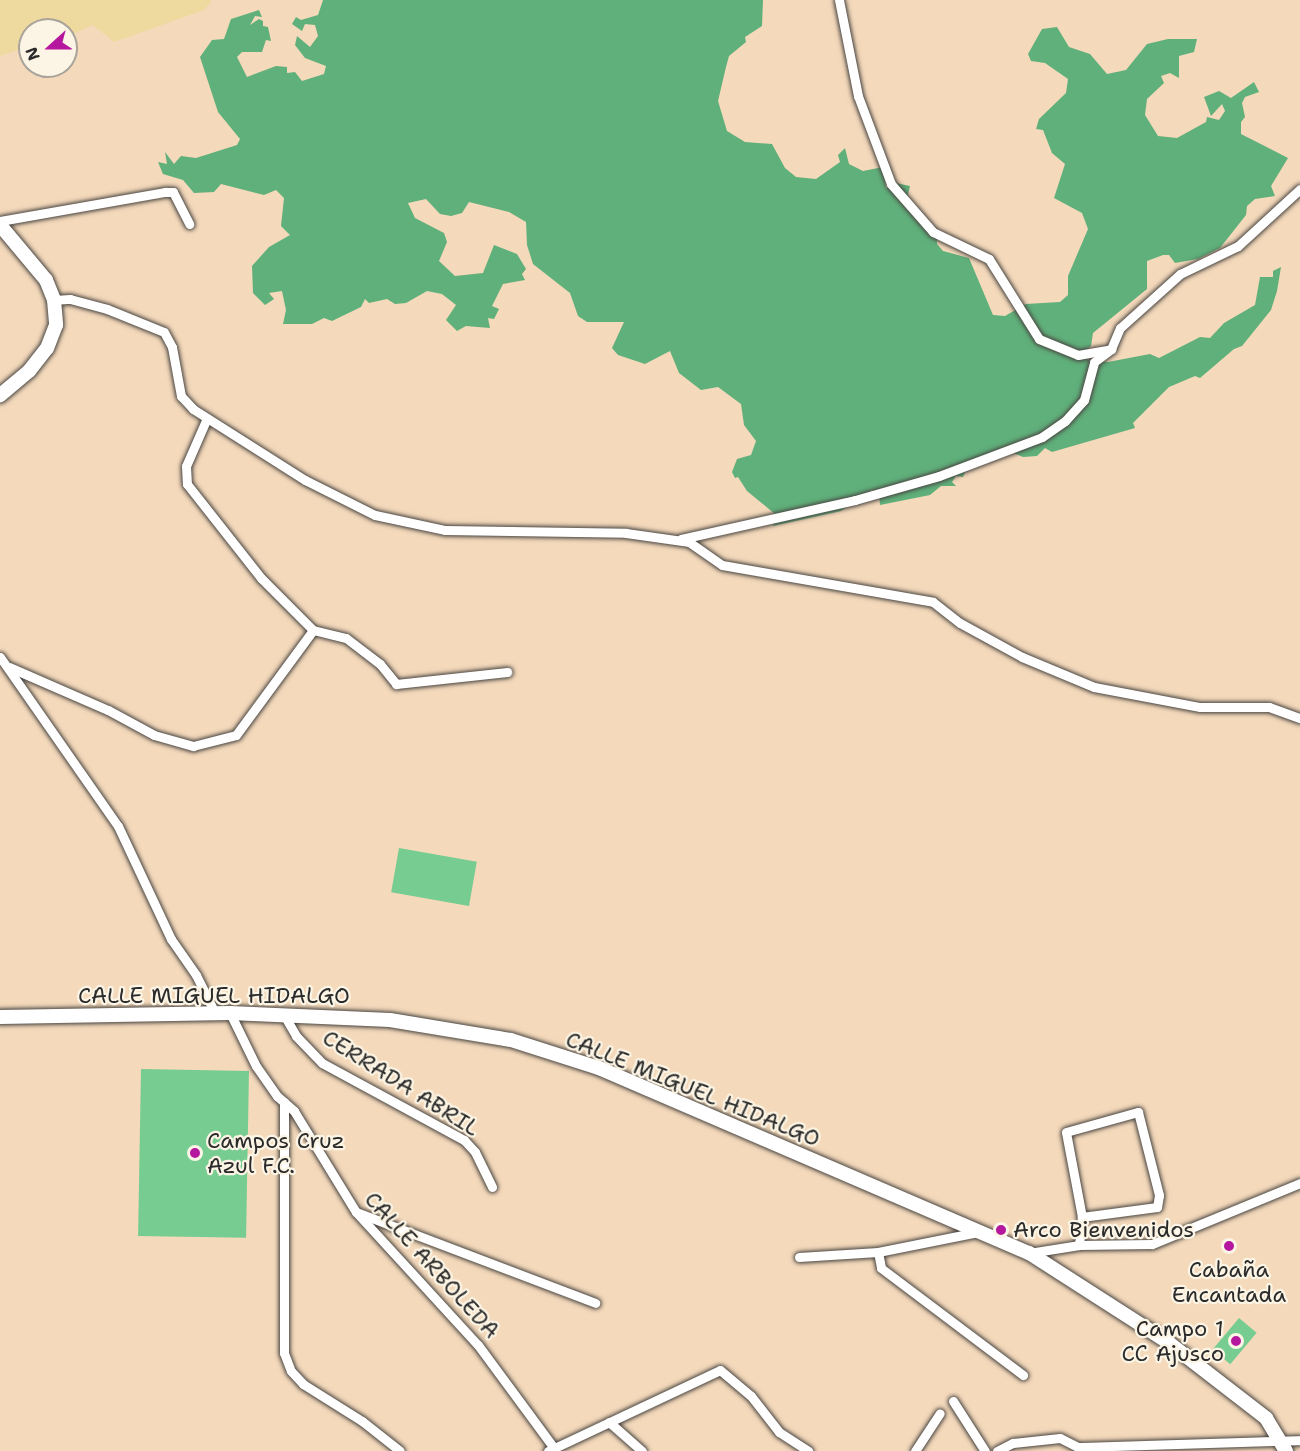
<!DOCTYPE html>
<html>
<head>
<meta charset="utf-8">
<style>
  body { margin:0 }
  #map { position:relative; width:1300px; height:1451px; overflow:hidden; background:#f4d9bb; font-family:"Shantell Sans",sans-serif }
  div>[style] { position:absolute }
  .green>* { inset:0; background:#76cc91; transform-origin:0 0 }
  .forest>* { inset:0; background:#60b07b }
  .sand>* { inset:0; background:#eeda9e }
  .roads { filter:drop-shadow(0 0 2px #494541) drop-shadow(0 0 2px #494541) }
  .street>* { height:9px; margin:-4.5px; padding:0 4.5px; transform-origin:4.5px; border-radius:4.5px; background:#fff }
  .secondary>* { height:14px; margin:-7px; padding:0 7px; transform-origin:7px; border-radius:7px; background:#fff }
  .dots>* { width:16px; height:16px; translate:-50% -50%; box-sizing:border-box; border:3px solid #fcf5e5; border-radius:50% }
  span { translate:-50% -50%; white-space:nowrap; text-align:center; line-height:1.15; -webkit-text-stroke:4.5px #fcf5e5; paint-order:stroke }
  .street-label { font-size:22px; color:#2b2b2b }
  .poi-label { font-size:22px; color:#2b2b2b }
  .left { translate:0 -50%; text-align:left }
  .right { translate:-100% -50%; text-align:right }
  .north { position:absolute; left:18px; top:18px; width:60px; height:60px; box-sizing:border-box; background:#fcf5e5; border:2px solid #a8a49b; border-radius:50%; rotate:249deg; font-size:16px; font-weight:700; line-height:24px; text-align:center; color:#2b2b2b }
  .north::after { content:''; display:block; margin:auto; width:21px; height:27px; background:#b5179e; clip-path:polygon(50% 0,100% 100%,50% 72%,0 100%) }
</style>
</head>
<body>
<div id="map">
  <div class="green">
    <i style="left:399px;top:848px;width:79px;height:45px;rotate:10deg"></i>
    <i style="left:141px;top:1069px;width:108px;height:167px;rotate:1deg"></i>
    <i style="left:1239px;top:1318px;width:23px;height:41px;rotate:40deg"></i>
  </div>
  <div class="forest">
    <i style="clip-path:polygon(323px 0,763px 0,762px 26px,745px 37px,746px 42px,729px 56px,726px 67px,718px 101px,727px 131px,745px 142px,772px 144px,785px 168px,796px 177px,816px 179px,840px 162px,838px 155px,845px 148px,849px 164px,863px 171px,883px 167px,886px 188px,896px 183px,910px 186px,906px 203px,937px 229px,937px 244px,943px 251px,969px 258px,993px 315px,1005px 316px,1026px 304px,1060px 302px,1068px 295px,1068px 276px,1088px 229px,1082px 213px,1054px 198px,1065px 164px,1052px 153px,1043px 130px,1036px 129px,1039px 119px,1066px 93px,1068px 79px,1045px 63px,1031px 61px,1028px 54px,1042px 29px,1057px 27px,1069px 47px,1090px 54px,1107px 74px,1126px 70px,1147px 44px,1168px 39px,1197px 39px,1194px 52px,1179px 56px,1179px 78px,1170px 73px,1161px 76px,1164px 83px,1147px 99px,1145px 115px,1158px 136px,1177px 138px,1206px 122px,1207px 117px,1219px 120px,1225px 111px,1222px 104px,1211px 116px,1204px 97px,1219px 91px,1231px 98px,1254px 82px,1259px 92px,1245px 97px,1242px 103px,1245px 117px,1241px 122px,1241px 134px,1288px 158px,1271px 186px,1275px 196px,1255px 199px,1247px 206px,1246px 215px,1220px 248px,1198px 259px,1175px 263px,1169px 255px,1163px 255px,1147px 261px,1147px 289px,1093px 333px,1091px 346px,1085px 351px,1094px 352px,1087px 360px,1108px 362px,1150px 354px,1159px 358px,1200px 337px,1210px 338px,1224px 323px,1255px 305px,1260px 277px,1273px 277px,1273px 271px,1281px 267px,1277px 291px,1271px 310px,1242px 346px,1234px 349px,1200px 378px,1195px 376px,1169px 387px,1133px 423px,1135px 428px,1052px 452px,1045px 448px,1037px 456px,1023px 457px,1011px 452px,983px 461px,965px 472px,963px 477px,956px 476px,952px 482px,956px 486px,941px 486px,930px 495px,880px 505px,879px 495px,872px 490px,841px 511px,773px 526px,775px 514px,747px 491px,738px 477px,735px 478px,732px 472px,737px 459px,751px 455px,756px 441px,744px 425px,741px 404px,718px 387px,701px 390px,679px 373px,670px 351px,645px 364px,618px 355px,612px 348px,624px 322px,587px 322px,578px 316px,570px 293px,533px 264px,527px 245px,526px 222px,509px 212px,469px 202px,462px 213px,451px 216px,440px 214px,426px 199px,408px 203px,415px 218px,444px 233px,447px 242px,439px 261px,455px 276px,483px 273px,494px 245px,517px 254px,526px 269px,522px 274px,525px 280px,503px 284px,492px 306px,499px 309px,494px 319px,488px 318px,490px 328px,466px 326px,457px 331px,446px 320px,456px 305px,442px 294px,427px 291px,406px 303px,395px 304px,387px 299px,369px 303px,365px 299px,361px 307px,332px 321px,324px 318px,312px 324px,283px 324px,286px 310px,282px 291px,269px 293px,274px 299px,265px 305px,253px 293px,252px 266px,269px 247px,290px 235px,281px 226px,284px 198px,276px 190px,264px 195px,221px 184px,214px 192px,194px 193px,183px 180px,163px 174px,158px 162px,167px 164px,165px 152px,174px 164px,181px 156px,196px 158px,237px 145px,240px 139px,218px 112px,200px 57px,212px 40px,224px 39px,231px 19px,259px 10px,262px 17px,255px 16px,250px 25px,259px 19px,263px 21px,263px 26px,268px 27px,271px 41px,266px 40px,262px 52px,242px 52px,237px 57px,247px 77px,276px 66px,287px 67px,287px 73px,295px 72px,302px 81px,324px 74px,326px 66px,305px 58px,295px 45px,297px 36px,310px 47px,318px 36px,315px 25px,305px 24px,302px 31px,292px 24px,296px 17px,301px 20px,318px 15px)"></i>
  </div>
  <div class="sand">
    <i style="clip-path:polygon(0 0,210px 0,211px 2px,204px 10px,114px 42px,93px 25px,66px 37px,66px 30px,30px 30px,30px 46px,0 56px)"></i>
  </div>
  <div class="roads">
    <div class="street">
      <i style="left:839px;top:0;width:98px;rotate:78.8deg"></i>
      <i style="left:858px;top:96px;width:94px;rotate:69.4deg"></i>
      <i style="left:891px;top:184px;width:64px;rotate:48.8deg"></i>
      <i style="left:933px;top:232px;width:62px;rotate:25.7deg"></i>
      <i style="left:989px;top:259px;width:94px;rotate:58deg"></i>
      <i style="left:1039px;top:339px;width:42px;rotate:22.3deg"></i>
      <i style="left:1078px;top:355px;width:34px;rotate:-10deg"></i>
      <i style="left:0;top:221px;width:168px;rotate:-10deg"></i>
      <i style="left:165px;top:192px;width:8px"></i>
      <i style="left:173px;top:192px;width:36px;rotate:63deg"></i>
      <i style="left:54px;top:300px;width:16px;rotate:-4deg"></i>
      <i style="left:70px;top:299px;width:38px;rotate:15deg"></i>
      <i style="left:107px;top:309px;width:61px;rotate:22deg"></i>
      <i style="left:164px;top:332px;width:17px;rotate:62deg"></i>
      <i style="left:172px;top:347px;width:50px;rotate:79.6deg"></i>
      <i style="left:181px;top:396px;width:18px;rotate:47deg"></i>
      <i style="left:193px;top:409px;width:133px;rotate:32.4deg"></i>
      <i style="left:305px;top:480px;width:78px;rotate:26.6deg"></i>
      <i style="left:375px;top:515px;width:72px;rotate:12.1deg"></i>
      <i style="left:445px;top:530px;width:181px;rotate:0.9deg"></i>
      <i style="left:626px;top:533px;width:64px;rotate:8.1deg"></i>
      <i style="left:689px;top:542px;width:40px;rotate:34.9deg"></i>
      <i style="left:722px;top:565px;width:214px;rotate:9.9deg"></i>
      <i style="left:933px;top:602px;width:34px;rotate:38deg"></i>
      <i style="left:960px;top:623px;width:71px;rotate:28.7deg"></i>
      <i style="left:1022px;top:657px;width:78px;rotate:22.6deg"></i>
      <i style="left:1094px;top:687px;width:108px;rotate:10.7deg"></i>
      <i style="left:1200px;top:707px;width:69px"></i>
      <i style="left:1269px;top:707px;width:33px;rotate:20deg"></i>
      <i style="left:207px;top:418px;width:52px;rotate:113.6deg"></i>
      <i style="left:186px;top:466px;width:18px;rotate:87deg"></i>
      <i style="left:187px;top:484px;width:120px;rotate:51.8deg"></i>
      <i style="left:261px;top:578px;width:74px;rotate:45deg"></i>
      <i style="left:681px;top:539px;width:178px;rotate:-12.6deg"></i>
      <i style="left:855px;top:500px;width:87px;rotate:-15.9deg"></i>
      <i style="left:939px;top:476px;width:110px;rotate:-20.7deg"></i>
      <i style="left:1042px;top:437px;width:28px;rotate:-35deg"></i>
      <i style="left:1065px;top:421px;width:28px;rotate:-48deg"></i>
      <i style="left:1084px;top:400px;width:39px;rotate:-75deg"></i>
      <i style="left:1094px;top:362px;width:21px;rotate:-37deg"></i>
      <i style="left:1111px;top:349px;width:23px;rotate:-67deg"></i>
      <i style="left:1120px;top:328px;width:81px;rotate:-42deg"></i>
      <i style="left:1180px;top:274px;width:64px;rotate:-25.8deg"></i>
      <i style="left:1238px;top:246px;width:84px;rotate:-42.6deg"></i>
      <i style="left:0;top:657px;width:206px;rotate:55.1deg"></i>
      <i style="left:118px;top:826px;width:125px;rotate:64.9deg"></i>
      <i style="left:171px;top:939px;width:44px;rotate:55.2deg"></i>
      <i style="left:196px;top:975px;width:42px;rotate:63.4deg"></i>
      <i style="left:9px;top:667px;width:108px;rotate:23.5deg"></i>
      <i style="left:108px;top:710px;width:52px;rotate:28.5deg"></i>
      <i style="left:154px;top:735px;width:41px;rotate:15.8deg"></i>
      <i style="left:193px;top:746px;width:44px;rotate:-14.3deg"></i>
      <i style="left:236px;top:735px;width:130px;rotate:-53.7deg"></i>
      <i style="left:313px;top:630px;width:34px;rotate:14deg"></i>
      <i style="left:346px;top:638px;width:43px;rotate:37.4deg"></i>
      <i style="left:380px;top:664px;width:26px;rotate:51deg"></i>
      <i style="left:396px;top:684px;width:112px;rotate:-6.2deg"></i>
      <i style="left:230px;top:1013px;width:59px;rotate:63.9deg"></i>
      <i style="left:256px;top:1066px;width:37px;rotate:55deg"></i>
      <i style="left:277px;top:1096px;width:23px;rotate:41deg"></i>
      <i style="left:294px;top:1111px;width:119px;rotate:58.5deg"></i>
      <i style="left:356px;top:1212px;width:180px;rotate:47.5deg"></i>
      <i style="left:478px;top:1345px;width:128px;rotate:53.6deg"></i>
      <i style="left:284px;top:1015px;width:24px;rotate:60deg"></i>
      <i style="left:296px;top:1036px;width:37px;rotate:46deg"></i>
      <i style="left:322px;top:1063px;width:162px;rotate:28.5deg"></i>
      <i style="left:464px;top:1140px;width:16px;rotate:47deg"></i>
      <i style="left:475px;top:1152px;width:39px;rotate:64deg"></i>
      <i style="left:284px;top:1102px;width:251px;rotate:90deg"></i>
      <i style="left:284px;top:1353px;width:19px;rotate:69deg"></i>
      <i style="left:291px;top:1371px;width:18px;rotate:47deg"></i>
      <i style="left:303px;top:1384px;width:70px;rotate:32.1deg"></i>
      <i style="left:362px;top:1421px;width:48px;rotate:38.3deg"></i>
      <i style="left:356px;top:1212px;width:256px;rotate:20.8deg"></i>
      <i style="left:1079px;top:1245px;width:28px;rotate:-84deg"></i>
      <i style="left:1082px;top:1217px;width:86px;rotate:-100.7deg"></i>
      <i style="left:1066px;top:1132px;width:75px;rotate:-15.5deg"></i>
      <i style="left:1138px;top:1112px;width:86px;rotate:75.8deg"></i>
      <i style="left:1159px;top:1195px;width:12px;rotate:99deg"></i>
      <i style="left:1157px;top:1207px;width:76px;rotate:172.4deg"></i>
      <i style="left:878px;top:1252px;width:16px;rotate:79deg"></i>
      <i style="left:881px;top:1268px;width:178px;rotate:37deg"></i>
      <i style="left:1029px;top:1253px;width:51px;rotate:-9.1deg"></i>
      <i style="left:1079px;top:1245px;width:73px;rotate:-0.8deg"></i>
      <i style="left:1152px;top:1244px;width:160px;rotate:-22.4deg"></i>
      <i style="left:799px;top:1257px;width:79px;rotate:-3.6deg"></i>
      <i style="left:878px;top:1252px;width:102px;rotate:-11.3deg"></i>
      <i style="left:953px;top:1401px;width:59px;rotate:57.4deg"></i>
      <i style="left:609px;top:1422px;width:44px;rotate:41.3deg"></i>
      <i style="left:548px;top:1451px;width:190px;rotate:-25.2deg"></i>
      <i style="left:720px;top:1370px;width:40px;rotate:40deg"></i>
      <i style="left:751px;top:1396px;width:46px;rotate:52.1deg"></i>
      <i style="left:779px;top:1432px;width:35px;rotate:33deg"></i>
      <i style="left:915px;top:1451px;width:45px;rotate:-56.7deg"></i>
      <i style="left:997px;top:1451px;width:18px;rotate:-27deg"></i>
      <i style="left:1013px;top:1443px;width:47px;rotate:-6.1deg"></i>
      <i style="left:1060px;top:1438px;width:20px;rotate:27deg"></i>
      <i style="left:1078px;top:1447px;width:222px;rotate:-1.8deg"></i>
    </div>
    <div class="secondary">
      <i style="left:0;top:225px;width:72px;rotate:50.1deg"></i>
      <i style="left:46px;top:280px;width:22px;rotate:68deg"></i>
      <i style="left:54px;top:300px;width:25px;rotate:85deg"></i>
      <i style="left:56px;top:325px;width:25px;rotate:111deg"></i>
      <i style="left:47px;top:348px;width:29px;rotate:128deg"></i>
      <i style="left:29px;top:371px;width:38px;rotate:140deg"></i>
      <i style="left:0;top:1017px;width:230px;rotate:-1deg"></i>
      <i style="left:230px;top:1013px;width:160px;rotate:2.5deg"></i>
      <i style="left:390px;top:1020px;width:123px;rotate:9.4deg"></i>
      <i style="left:511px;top:1040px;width:92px;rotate:17.7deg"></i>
      <i style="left:599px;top:1068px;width:468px;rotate:23.3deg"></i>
      <i style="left:1029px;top:1253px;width:166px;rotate:32.7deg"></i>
      <i style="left:1169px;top:1343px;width:123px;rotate:37.7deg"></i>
      <i style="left:1266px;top:1418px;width:39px;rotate:59deg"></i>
    </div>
  </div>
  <div class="dots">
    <i style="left:195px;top:1153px;background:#b5179e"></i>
    <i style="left:1001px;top:1230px;background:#b5179e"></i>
    <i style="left:1229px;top:1246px;background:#b5179e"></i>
    <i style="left:1236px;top:1341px;background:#b5179e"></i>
  </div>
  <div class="street-label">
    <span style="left:214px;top:996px">CALLE MIGUEL HIDALGO</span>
    <span style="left:401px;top:1083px;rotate:32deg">CERRADA ABRIL</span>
    <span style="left:693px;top:1089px;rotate:22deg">CALLE MIGUEL HIDALGO</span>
    <span style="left:432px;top:1265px;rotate:48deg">CALLE ARBOLEDA</span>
  </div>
  <div class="poi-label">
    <span class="left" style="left:207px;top:1153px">Campos Cruz<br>Azul F.C.</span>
    <span class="left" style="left:1013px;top:1230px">Arco Bienvenidos</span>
    <span style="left:1229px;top:1282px">Cabaña<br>Encantada</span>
    <span class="right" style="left:1224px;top:1341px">Campo 1<br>CC Ajusco</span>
  </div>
  <div class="north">N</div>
</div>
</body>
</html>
